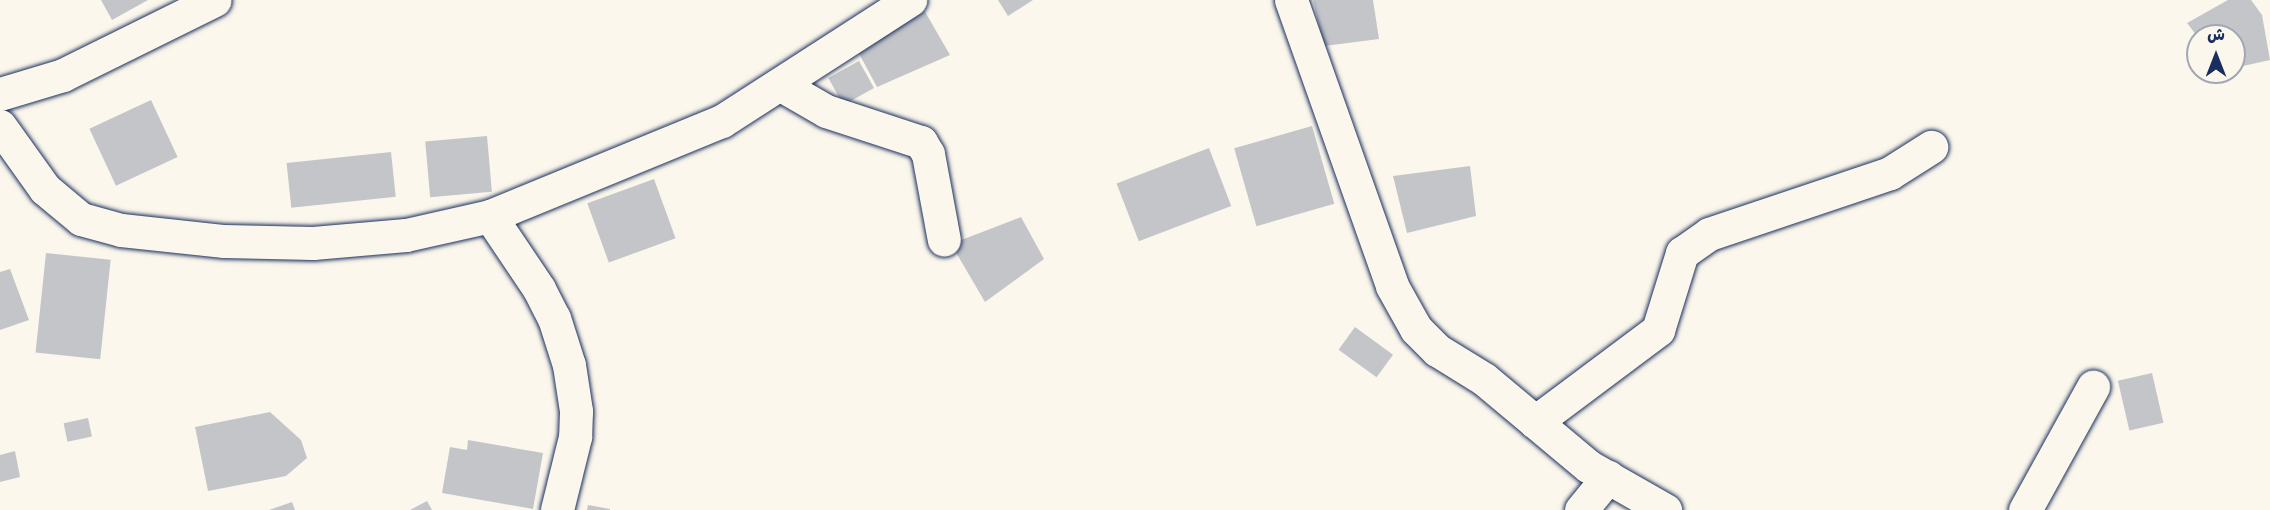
<!DOCTYPE html>
<html>
<head>
<meta charset="utf-8">
<style>
  body { margin:0 }
  #map { position:relative; width:2270px; height:510px; overflow:hidden; background:#fbf7ec; font-family:"Gochi Hand","Playpen Sans Arabic",sans-serif }
  div>[style] { position:absolute }
  .building>* { inset:0; background:#c3c5c9; transform-origin:0 0 }
  .roads { filter:drop-shadow(0 0 2px #1b2f5e) drop-shadow(0 0 2px #1b2f5e) }
  .minor>* { height:33px; margin:-16.5px; padding:0 16.5px; transform-origin:16.5px; border-radius:16.5px; background:#fbf7ec }
  .major>* { height:33px; margin:-16.5px; padding:0 16.5px; transform-origin:16.5px; border-radius:16.5px; background:#fbf7ec }
  span { translate:-50% -50%; white-space:nowrap; text-align:center; line-height:1.15; -webkit-text-stroke:6px #fbf7ec; paint-order:stroke }
  .north { position:absolute; left:2186px; top:24px; width:60px; height:60px; box-sizing:border-box; background:#fbf7ec; border:2px solid #a1a7b3; border-radius:50%; rotate:0deg; font-size:16px; font-weight:700; line-height:24px; text-align:center; color:#1b2f5e }
  .north::after { content:''; display:block; margin:auto; width:21px; height:27px; background:#1b2f5e; clip-path:polygon(50% 0,100% 100%,50% 72%,0 100%) }
</style>
</head>
<body>
<div id="map">
  <div class="building">
    <i style="clip-path:polygon(101px 0,148px 0,112px 20px)"></i>
    <i style="clip-path:polygon(998px 0,1033px 0,1008px 16px)"></i>
    <i style="clip-path:polygon(1313px 0,1373px 0,1379px 39px,1324px 46px)"></i>
    <i style="clip-path:polygon(2228px 0,2251px 0,2262px 15px,2270px 60px,2234px 68px,2234px 36px,2197px 36px,2187px 23px)"></i>
    <i style="clip-path:polygon(924px 10px,950px 55px,877px 87px,856px 48px)"></i>
    <i style="left:859px;top:61px;width:31px;height:35px;rotate:61deg"></i>
    <i style="left:151px;top:100px;width:63px;height:68px;rotate:65deg"></i>
    <i style="left:1312px;top:126px;width:81px;height:81px;rotate:74deg"></i>
    <i style="left:487px;top:136px;width:56px;height:62px;rotate:85deg"></i>
    <i style="left:1209px;top:148px;width:62px;height:99px;rotate:69deg"></i>
    <i style="left:391px;top:152px;width:45px;height:105px;rotate:84deg"></i>
    <i style="clip-path:polygon(1470px 166px,1476px 216px,1407px 233px,1393px 176px)"></i>
    <i style="left:654px;top:179px;width:63px;height:71px;rotate:70deg"></i>
    <i style="clip-path:polygon(1021px 217px,1044px 259px,985px 302px,951px 244px)"></i>
    <i style="left:46px;top:253px;width:65px;height:100px;rotate:6deg"></i>
    <i style="clip-path:polygon(10px 269px,29px 320px,0 330px,0 272px)"></i>
    <i style="left:1355px;top:327px;width:47px;height:28px;rotate:36deg"></i>
    <i style="left:2152px;top:373px;width:51px;height:35px;rotate:77deg"></i>
    <i style="clip-path:polygon(270px 412px,301px 440px,307px 458px,286px 476px,208px 491px,195px 427px)"></i>
    <i style="left:88px;top:418px;width:19px;height:25px;rotate:78deg"></i>
    <i style="clip-path:polygon(468px 440px,543px 453px,533px 509px,442px 493px,450px 447px,467px 450px)"></i>
    <i style="clip-path:polygon(15px 451px,20px 477px,0 482px,0 455px)"></i>
    <i style="clip-path:polygon(427px 501px,432px 510px,410px 510px)"></i>
    <i style="clip-path:polygon(292px 502px,295px 510px,269px 510px)"></i>
    <i style="clip-path:polygon(588px 505px,610px 509px,610px 510px,587px 510px)"></i>
  </div>
  <div class="roads">
    <div class="minor">
      <i style="left:1291px;top:0;width:303px;rotate:70.5deg"></i>
      <i style="left:1392px;top:286px;width:49px;rotate:60.8deg"></i>
      <i style="left:1416px;top:329px;width:30px;rotate:45deg"></i>
      <i style="left:1437px;top:350px;width:55px;rotate:31.7deg"></i>
      <i style="left:1484px;top:379px;width:136px;rotate:39.9deg"></i>
      <i style="left:1588px;top:466px;width:89px;rotate:29.7deg"></i>
      <i style="left:781px;top:85px;width:52px;rotate:30deg"></i>
      <i style="left:826px;top:111px;width:100px;rotate:18.1deg"></i>
      <i style="left:921px;top:142px;width:14px;rotate:60deg"></i>
      <i style="left:928px;top:154px;width:87px;rotate:79.5deg"></i>
      <i style="left:0;top:126px;width:77px;rotate:54.5deg"></i>
      <i style="left:45px;top:189px;width:47px;rotate:39.8deg"></i>
      <i style="left:81px;top:219px;width:41px;rotate:15.4deg"></i>
      <i style="left:121px;top:230px;width:104px;rotate:6.1deg"></i>
      <i style="left:224px;top:241px;width:89px;rotate:1.3deg"></i>
      <i style="left:313px;top:243px;width:93px;rotate:-4.9deg"></i>
      <i style="left:406px;top:235px;width:86px;rotate:-12.7deg"></i>
      <i style="left:490px;top:216px;width:251px;rotate:-22.3deg"></i>
      <i style="left:722px;top:121px;width:224px;rotate:-32.8deg"></i>
      <i style="left:490px;top:216px;width:88px;rotate:56.1deg"></i>
      <i style="left:539px;top:289px;width:33px;rotate:63deg"></i>
      <i style="left:554px;top:318px;width:49px;rotate:72.3deg"></i>
      <i style="left:569px;top:365px;width:47px;rotate:81.3deg"></i>
      <i style="left:576px;top:411px;width:26px;rotate:92deg"></i>
      <i style="left:575px;top:437px;width:75px;rotate:103.9deg"></i>
      <i style="left:1535px;top:422px;width:154px;rotate:-36.8deg"></i>
      <i style="left:1658px;top:330px;width:81px;rotate:-72.7deg"></i>
      <i style="left:1682px;top:253px;width:33px;rotate:-35deg"></i>
      <i style="left:1709px;top:234px;width:191px;rotate:-18.6deg"></i>
      <i style="left:1890px;top:173px;width:49px;rotate:-32.4deg"></i>
      <i style="left:1581px;top:510px;width:43px;rotate:-50.7deg"></i>
      <i style="left:2025px;top:510px;width:141px;rotate:-61.1deg"></i>
    </div>
    <div class="major">
      <i style="left:0;top:94px;width:66px;rotate:-16.8deg"></i>
      <i style="left:63px;top:75px;width:169px;rotate:-26.3deg"></i>
    </div>
  </div>
  <div class="north">ش</div>
</div>
</body>
</html>
